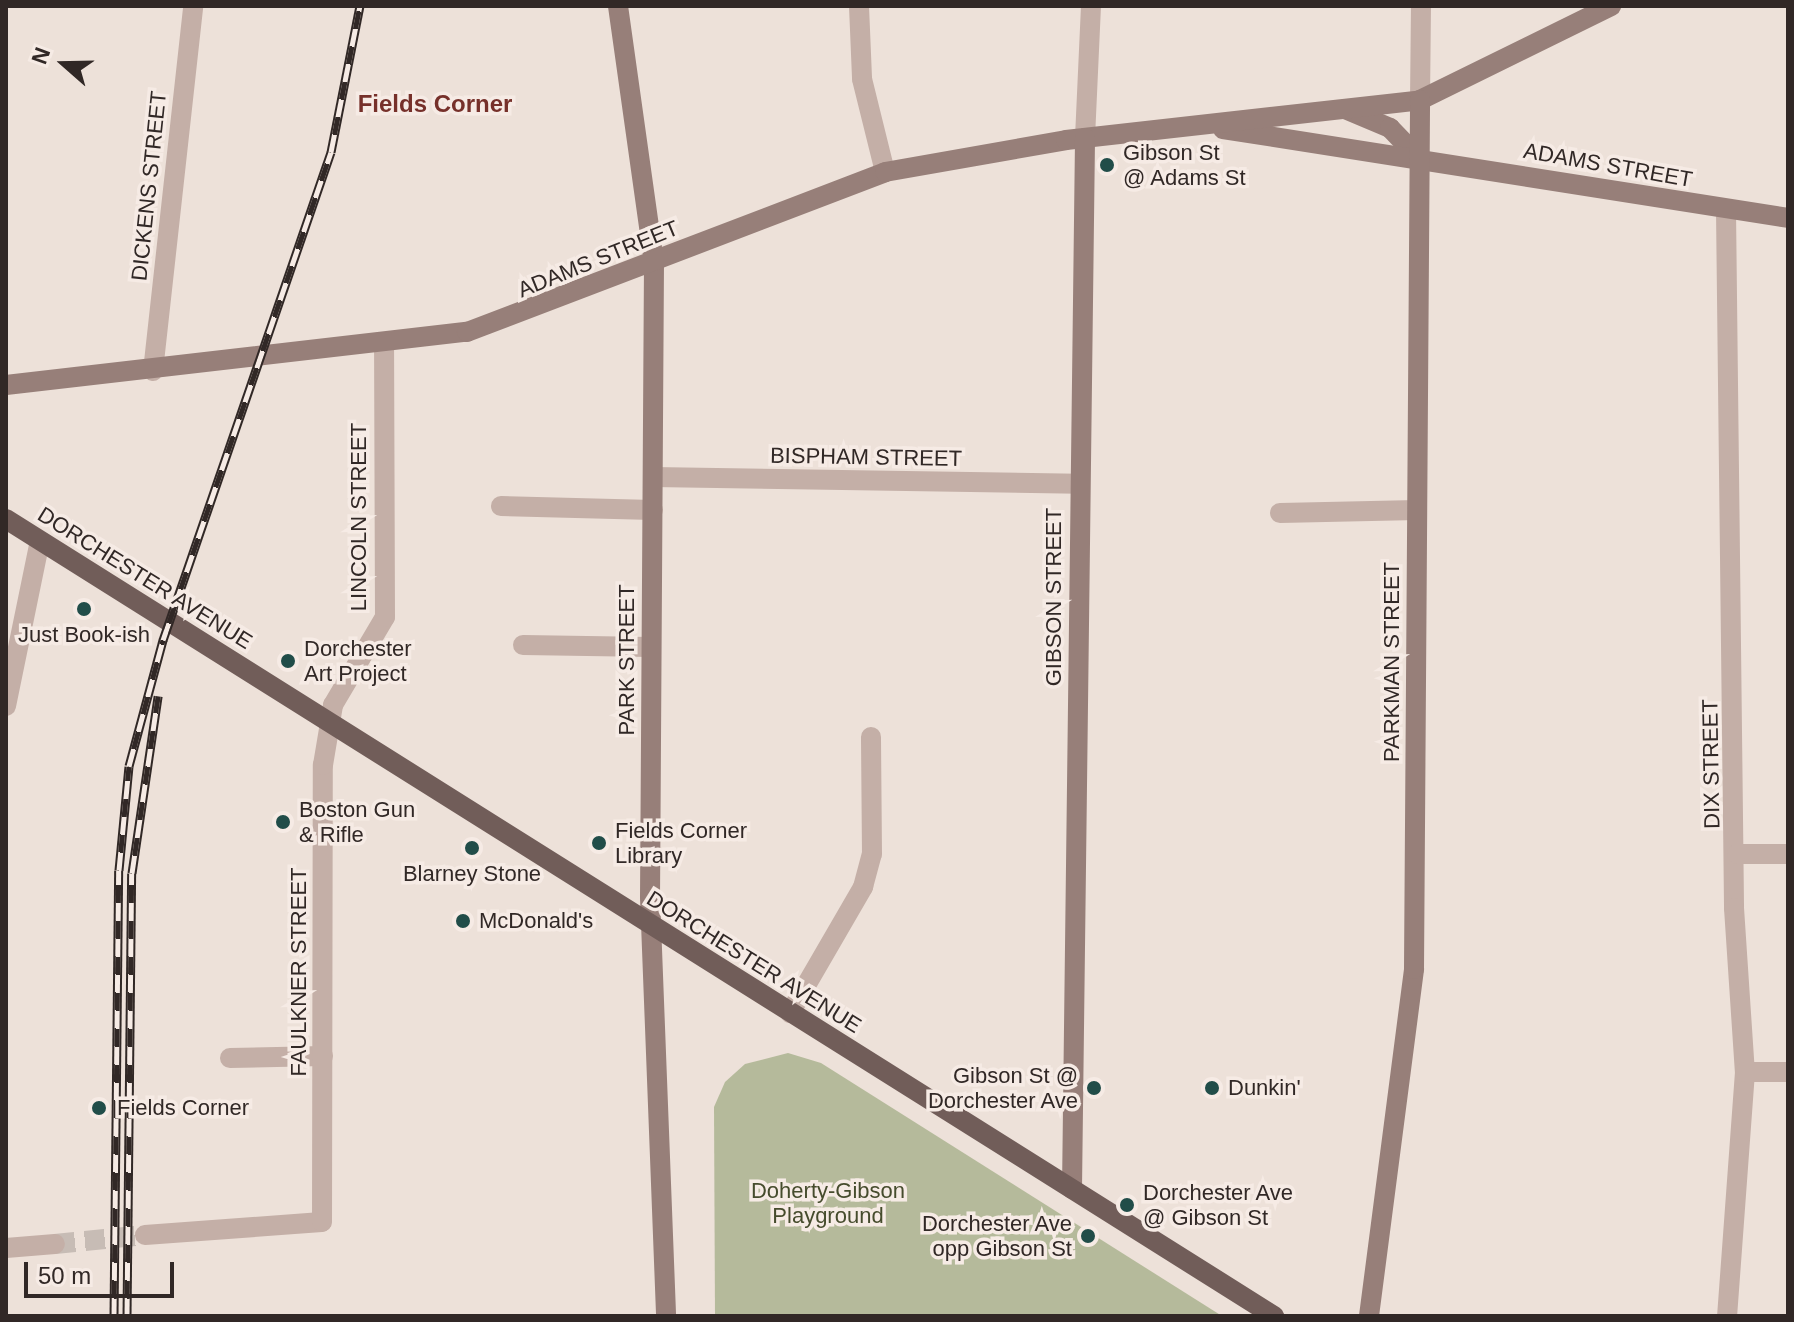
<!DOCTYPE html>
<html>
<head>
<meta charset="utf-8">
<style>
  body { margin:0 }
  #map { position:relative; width:1794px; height:1322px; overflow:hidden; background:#ede1d9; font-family:Arial,sans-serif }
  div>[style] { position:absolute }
  .green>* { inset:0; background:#b5ba9b }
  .street-tunnel>* { height:20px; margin-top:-10px; transform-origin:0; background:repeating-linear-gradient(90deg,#c7bcb5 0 20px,transparent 0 30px) }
  .street>* { height:20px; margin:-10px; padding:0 10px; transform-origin:10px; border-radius:10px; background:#c4afa7 }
  .secondary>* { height:20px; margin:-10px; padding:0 10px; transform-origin:10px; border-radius:10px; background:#977f79 }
  .primary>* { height:20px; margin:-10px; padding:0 10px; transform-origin:10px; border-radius:10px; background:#715d59 }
  .rail>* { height:9px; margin-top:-4.5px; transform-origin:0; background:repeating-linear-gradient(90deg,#f6ebe5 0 18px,#312826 0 36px); box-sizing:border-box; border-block:2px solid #312826 }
  .dots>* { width:22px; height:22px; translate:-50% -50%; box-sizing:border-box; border:4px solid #f6ebe5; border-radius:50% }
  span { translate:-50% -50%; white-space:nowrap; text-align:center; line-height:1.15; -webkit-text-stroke:7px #f6ebe5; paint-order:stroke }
  .poi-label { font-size:22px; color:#312826 }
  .left { translate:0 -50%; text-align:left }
  .right { translate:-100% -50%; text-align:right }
  .street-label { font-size:22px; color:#312826 }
  .park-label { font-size:22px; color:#464c2d }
  .neighbourhood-label { font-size:24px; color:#76302a; font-weight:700 }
  .frame { position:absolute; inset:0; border:8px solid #312826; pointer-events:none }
  .north { position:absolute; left:24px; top:24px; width:80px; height:80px; -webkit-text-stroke:6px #f6ebe5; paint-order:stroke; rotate:290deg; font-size:22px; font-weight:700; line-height:32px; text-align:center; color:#312826 }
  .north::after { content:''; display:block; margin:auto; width:28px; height:36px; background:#312826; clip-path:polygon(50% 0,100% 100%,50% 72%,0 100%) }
  .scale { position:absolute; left:24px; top:1262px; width:150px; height:36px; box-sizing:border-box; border:4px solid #312826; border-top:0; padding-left:10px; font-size:24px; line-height:28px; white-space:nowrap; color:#312826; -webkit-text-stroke:6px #f6ebe5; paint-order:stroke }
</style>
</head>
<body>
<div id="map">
  <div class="green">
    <i style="clip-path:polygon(788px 1053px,821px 1063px,1222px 1316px,715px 1316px,714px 1107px,725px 1082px,745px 1064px)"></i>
  </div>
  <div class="street-tunnel">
    <i style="left:55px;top:1244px;width:90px;rotate:-5.7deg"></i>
  </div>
  <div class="street">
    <i style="left:859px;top:6px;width:73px;rotate:87.6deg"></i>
    <i style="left:862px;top:79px;width:96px;rotate:76.1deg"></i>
    <i style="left:1420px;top:100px;width:94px;rotate:-89.4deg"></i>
    <i style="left:1085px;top:138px;width:132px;rotate:-87.4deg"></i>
    <i style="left:1726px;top:210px;width:698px;rotate:89.34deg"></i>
    <i style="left:1734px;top:908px;width:164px;rotate:86.2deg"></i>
    <i style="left:1745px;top:1072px;width:245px;rotate:94.2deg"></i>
    <i style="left:153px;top:371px;width:367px;rotate:-83.7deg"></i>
    <i style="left:653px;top:477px;width:425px;rotate:0.9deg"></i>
    <i style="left:501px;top:506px;width:152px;rotate:1.5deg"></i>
    <i style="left:1280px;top:513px;width:137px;rotate:-1.3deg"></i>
    <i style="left:523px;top:645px;width:128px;rotate:0.9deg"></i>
    <i style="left:6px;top:706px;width:168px;rotate:-78.4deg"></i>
    <i style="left:1737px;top:854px;width:51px"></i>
    <i style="left:790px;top:1013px;width:146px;rotate:-59.9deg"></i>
    <i style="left:863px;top:887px;width:34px;rotate:-75deg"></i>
    <i style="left:872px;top:854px;width:117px;rotate:-90.5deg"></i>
    <i style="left:230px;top:1058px;width:93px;rotate:-1.2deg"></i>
    <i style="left:1745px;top:1072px;width:43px"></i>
    <i style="left:145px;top:1235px;width:177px;rotate:-4.2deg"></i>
    <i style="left:322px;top:1222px;width:457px;rotate:-89.9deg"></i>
    <i style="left:323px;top:765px;width:61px;rotate:-80.5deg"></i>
    <i style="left:333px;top:705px;width:102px;rotate:-59.4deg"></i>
    <i style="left:385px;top:617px;width:273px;rotate:-90.2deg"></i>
    <i style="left:6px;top:1248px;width:49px;rotate:-4.7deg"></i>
  </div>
  <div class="secondary">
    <i style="left:618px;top:6px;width:260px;rotate:82deg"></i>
    <i style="left:654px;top:263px;width:634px;rotate:90.36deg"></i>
    <i style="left:650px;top:897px;width:419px;rotate:87.8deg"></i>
    <i style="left:1345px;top:109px;width:49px;rotate:22.9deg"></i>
    <i style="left:1390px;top:128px;width:42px;rotate:46deg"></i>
    <i style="left:1223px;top:129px;width:572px;rotate:8.95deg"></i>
    <i style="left:6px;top:385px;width:464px;rotate:-6.6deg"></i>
    <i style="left:467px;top:332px;width:448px;rotate:-20.9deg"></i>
    <i style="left:885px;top:172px;width:184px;rotate:-10deg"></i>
    <i style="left:1066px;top:140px;width:356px;rotate:-6.4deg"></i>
    <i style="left:1420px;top:100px;width:213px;rotate:-26.2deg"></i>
    <i style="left:1072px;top:1189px;width:1051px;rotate:-89.29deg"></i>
    <i style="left:1369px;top:1316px;width:350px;rotate:-82.6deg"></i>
    <i style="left:1414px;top:969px;width:869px;rotate:-89.6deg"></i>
  </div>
  <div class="primary">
    <i style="left:6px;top:519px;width:1498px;rotate:32.15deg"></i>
  </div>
  <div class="rail">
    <i style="left:114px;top:1316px;width:446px;rotate:-89.4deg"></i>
    <i style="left:119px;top:870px;width:104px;rotate:-84.5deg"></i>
    <i style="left:129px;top:766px;width:131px;rotate:-74.9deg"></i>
    <i style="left:163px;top:640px;width:516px;rotate:-71deg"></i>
    <i style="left:331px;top:152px;width:149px;rotate:-78.8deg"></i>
    <i style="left:127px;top:1316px;width:443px;rotate:-89.4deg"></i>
    <i style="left:132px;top:873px;width:179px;rotate:-81.6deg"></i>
  </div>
  <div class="dots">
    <i style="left:1107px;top:165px;background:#214d49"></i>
    <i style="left:84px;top:609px;background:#214d49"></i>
    <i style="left:288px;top:661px;background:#214d49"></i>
    <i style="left:283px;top:822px;background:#214d49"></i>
    <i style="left:599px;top:843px;background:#214d49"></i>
    <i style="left:472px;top:848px;background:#214d49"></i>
    <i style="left:463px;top:921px;background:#214d49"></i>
    <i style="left:1094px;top:1088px;background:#214d49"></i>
    <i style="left:1212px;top:1088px;background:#214d49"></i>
    <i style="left:99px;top:1108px;background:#214d49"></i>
    <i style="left:1127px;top:1205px;background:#214d49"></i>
    <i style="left:1088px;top:1236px;background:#214d49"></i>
  </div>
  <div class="poi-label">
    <span class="left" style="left:1123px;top:165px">Gibson St<br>@ Adams St</span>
    <span style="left:84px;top:635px">Just Book-ish</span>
    <span class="left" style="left:304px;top:661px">Dorchester<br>Art Project</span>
    <span class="left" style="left:299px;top:822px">Boston Gun<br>&amp; Rifle</span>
    <span class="left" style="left:615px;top:843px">Fields Corner<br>Library</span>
    <span style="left:472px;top:874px">Blarney Stone</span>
    <span class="left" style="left:479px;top:921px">McDonald's</span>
    <span class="right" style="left:1078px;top:1088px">Gibson St @<br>Dorchester Ave</span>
    <span class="left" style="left:1228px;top:1088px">Dunkin'</span>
    <span class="left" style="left:117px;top:1108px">Fields Corner</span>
    <span class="left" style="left:1143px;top:1205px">Dorchester Ave<br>@ Gibson St</span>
    <span class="right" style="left:1072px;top:1236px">Dorchester Ave<br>opp Gibson St</span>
  </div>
  <div class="street-label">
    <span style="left:1608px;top:165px;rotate:10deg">ADAMS STREET</span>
    <span style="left:149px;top:186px;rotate:-84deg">DICKENS STREET</span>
    <span style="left:598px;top:259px;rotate:-22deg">ADAMS STREET</span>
    <span style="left:866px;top:457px;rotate:1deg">BISPHAM STREET</span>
    <span style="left:359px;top:517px;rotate:-90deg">LINCOLN STREET</span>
    <span style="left:145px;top:578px;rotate:32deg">DORCHESTER AVENUE</span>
    <span style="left:1054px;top:597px;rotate:-90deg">GIBSON STREET</span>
    <span style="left:627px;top:660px;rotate:-90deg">PARK STREET</span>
    <span style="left:1392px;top:662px;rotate:-90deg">PARKMAN STREET</span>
    <span style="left:1711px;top:764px;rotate:-91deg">DIX STREET</span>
    <span style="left:754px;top:962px;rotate:32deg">DORCHESTER AVENUE</span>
    <span style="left:299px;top:972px;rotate:-90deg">FAULKNER STREET</span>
  </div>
  <div class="park-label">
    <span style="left:828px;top:1203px">Doherty-Gibson<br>Playground</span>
  </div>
  <div class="neighbourhood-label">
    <span style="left:435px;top:104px">Fields Corner</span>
  </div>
  <div class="frame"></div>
  <div class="north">N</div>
  <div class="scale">50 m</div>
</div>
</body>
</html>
